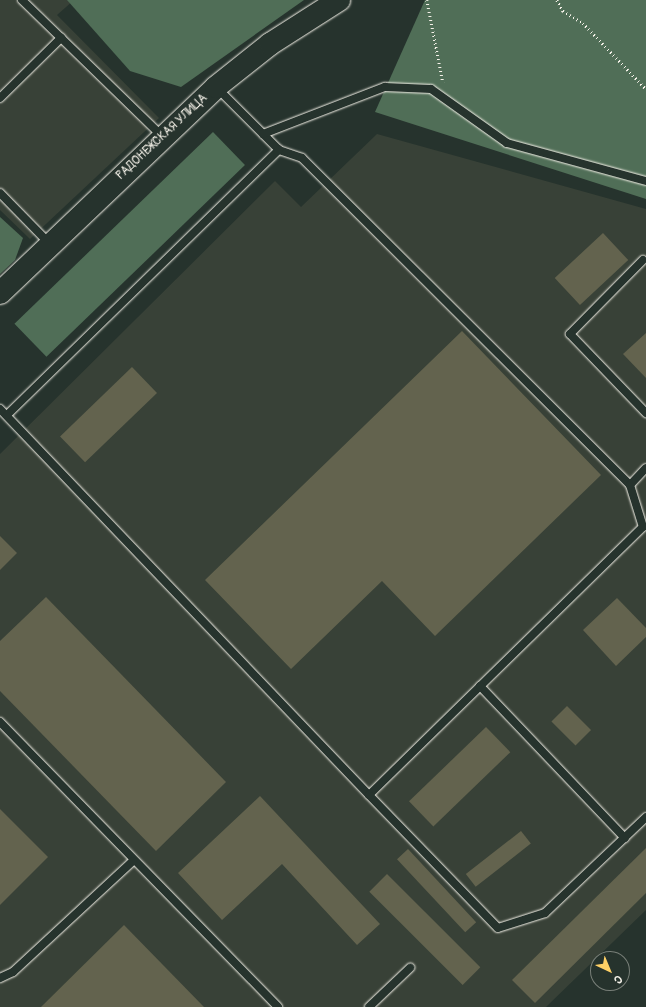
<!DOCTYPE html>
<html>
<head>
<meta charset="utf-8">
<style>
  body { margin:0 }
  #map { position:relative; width:646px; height:1007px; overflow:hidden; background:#26332d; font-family:Pangolin,sans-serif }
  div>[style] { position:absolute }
  .built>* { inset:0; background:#384137 }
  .green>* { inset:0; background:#506e57; transform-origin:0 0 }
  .building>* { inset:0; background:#63634e; transform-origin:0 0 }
  .path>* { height:2.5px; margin-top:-1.25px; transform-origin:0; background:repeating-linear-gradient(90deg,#f4f1e8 0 1px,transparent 0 4px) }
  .roads { filter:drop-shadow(0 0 1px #f4f1e8) drop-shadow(0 0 1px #f4f1e8) }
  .lane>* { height:8px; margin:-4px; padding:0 4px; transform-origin:4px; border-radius:4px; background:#26332d }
  .secondary>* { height:22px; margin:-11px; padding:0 11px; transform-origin:11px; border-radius:11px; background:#26332d }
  span { translate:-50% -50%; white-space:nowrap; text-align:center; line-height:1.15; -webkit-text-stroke:3.5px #26332d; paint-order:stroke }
  .street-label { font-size:12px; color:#f4f1e8 }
  .north { position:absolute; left:590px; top:951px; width:40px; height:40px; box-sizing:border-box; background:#26332d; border:1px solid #787f78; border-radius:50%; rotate:136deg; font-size:11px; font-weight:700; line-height:16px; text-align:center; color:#f4f1e8 }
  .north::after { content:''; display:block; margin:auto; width:14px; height:18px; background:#ffd166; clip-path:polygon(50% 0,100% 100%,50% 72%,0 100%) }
</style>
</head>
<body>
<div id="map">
  <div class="built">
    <i style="clip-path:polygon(0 0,74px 0,57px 15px,159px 118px,30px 239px,0 210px)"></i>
    <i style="clip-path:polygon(377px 134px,646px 209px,646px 910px,546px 1007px,0 1007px,0 454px,275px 181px,301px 207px)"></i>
  </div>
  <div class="green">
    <i style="clip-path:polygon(67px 0,304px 0,181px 87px,130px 71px)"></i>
    <i style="clip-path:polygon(425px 0,646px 0,646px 199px,375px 112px)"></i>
    <i style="left:213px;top:132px;width:46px;height:276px;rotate:46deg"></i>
    <i style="clip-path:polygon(0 217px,23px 238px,15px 260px,0 274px)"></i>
  </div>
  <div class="building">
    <i style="left:603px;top:233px;width:37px;height:66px;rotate:47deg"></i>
    <i style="clip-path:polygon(462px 331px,601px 475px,435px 636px,382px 581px,291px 669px,205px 580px)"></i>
    <i style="clip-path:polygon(646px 333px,646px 378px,623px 354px)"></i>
    <i style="left:132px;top:367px;width:36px;height:100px;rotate:46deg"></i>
    <i style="clip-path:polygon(0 536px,17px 553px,0 570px)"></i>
    <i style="clip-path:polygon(46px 597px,226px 782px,156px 851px,0 691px,0 641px)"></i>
    <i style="clip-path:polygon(617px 598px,646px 628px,646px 637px,616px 666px,583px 630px)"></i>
    <i style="left:567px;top:706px;width:34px;height:22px;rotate:45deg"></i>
    <i style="left:486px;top:727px;width:35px;height:107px;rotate:46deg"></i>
    <i style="clip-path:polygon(260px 796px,380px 924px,357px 945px,282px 864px,222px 920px,178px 873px)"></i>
    <i style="clip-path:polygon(0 809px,48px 857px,0 905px)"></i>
    <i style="left:521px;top:831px;width:16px;height:70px;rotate:52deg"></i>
    <i style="clip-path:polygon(646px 848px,646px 893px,535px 1003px,512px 980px)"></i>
    <i style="left:408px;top:849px;width:100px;height:15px;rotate:47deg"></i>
    <i style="left:387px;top:874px;width:132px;height:25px;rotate:45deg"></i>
    <i style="clip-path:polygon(124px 925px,204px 1007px,41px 1007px)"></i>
  </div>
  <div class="path">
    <i style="left:427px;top:0;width:84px;rotate:79deg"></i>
    <i style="left:557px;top:0;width:13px;rotate:61deg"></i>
    <i style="left:563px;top:11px;width:23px;rotate:31deg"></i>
    <i style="left:583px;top:23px;width:91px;rotate:46.3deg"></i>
  </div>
  <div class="roads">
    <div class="lane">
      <i style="left:22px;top:0;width:195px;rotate:44.2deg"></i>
      <i style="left:216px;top:87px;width:89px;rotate:45deg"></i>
      <i style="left:279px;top:150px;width:24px;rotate:19deg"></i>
      <i style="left:302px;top:158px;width:463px;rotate:44.9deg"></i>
      <i style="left:0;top:98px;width:86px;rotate:-44.5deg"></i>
      <i style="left:263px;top:134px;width:131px;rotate:-21.1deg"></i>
      <i style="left:385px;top:87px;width:46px;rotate:2.5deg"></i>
      <i style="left:431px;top:89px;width:93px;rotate:35.4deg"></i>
      <i style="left:507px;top:143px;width:144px;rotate:15.3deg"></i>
      <i style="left:0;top:193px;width:71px;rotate:45.6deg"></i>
      <i style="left:643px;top:260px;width:104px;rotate:134.6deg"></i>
      <i style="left:570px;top:334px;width:110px;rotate:46.1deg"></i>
      <i style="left:0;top:409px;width:534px;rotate:46.29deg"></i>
      <i style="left:369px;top:795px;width:383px;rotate:-44.4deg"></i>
      <i style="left:643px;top:527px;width:44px;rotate:-107.2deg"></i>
      <i style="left:630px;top:485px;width:23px;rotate:-47deg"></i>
      <i style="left:7px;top:415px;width:380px;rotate:-44.3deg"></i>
      <i style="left:480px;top:686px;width:210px;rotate:46.4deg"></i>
      <i style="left:0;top:722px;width:398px;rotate:45.7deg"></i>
      <i style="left:369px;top:795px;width:185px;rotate:45.9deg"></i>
      <i style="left:498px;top:928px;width:49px;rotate:-17.7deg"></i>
      <i style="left:545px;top:913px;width:139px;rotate:-43.5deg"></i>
      <i style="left:0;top:978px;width:14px;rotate:-25deg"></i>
      <i style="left:13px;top:972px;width:163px;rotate:-42.8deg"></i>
      <i style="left:369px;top:1007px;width:57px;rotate:-43.6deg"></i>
    </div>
    <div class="secondary">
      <i style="left:0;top:293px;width:298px;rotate:-43.6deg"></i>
      <i style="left:216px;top:87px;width:69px;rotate:-38.5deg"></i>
      <i style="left:270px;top:44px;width:82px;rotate:-32.5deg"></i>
    </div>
  </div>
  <div class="street-label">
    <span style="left:162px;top:137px;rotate:-43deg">РАДОНЕЖСКАЯ УЛИЦА</span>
  </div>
  <div class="north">С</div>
</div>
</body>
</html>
